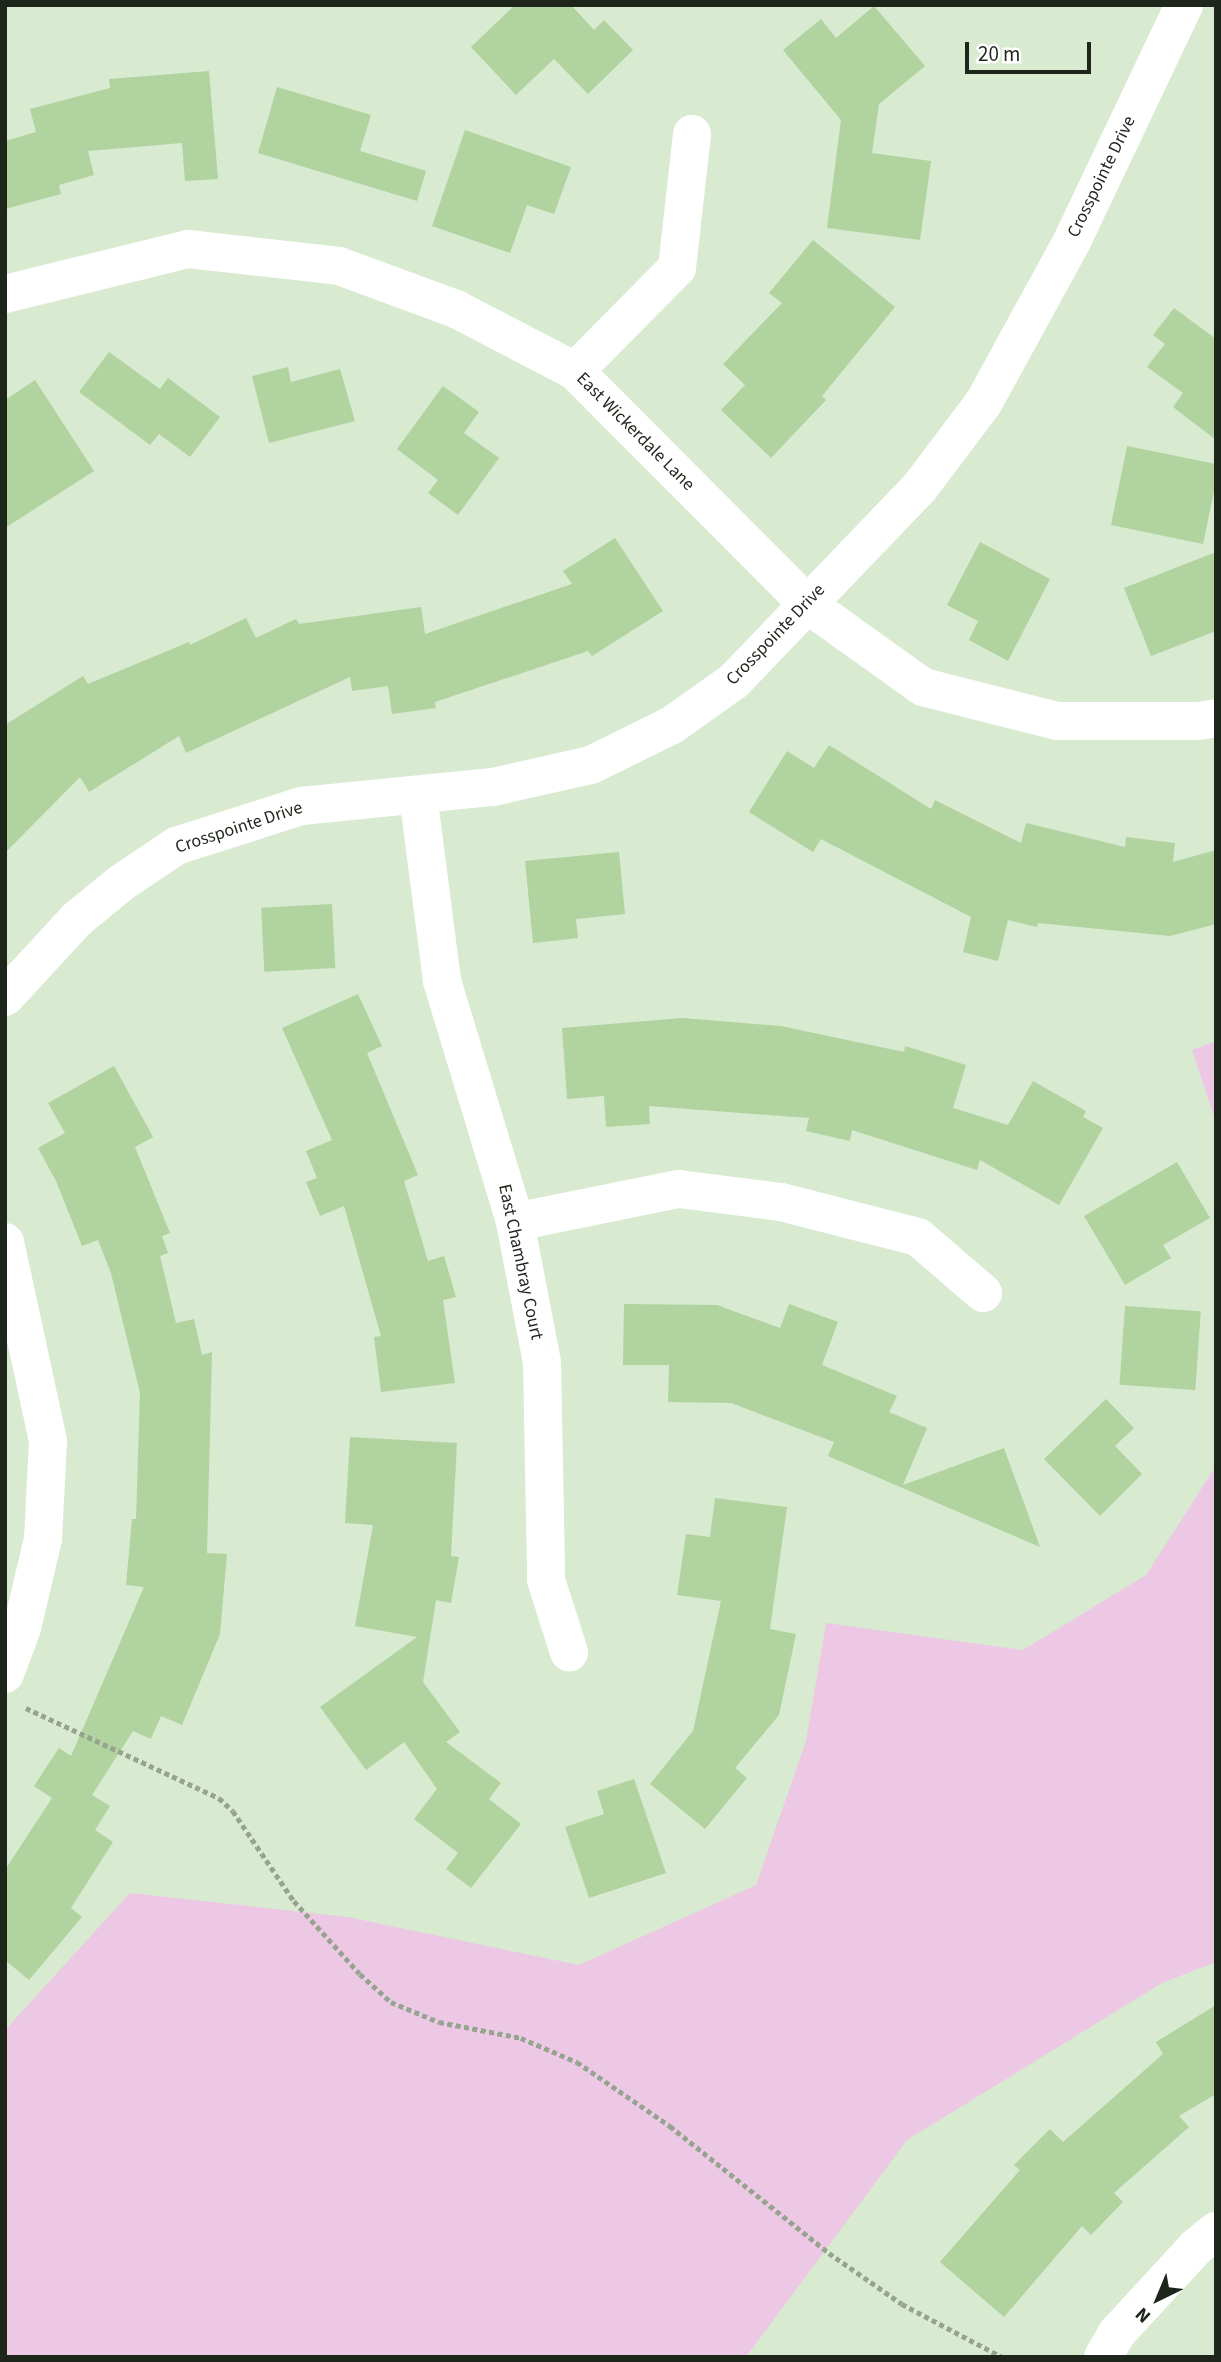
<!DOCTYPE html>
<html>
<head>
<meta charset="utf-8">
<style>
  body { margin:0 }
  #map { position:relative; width:1221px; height:2362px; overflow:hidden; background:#d8ead0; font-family:"Source Sans 3",sans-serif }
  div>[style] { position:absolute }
  .green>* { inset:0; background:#edc8e4 }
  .building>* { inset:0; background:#b0d3a0; transform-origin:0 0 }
  .path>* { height:4.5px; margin-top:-2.25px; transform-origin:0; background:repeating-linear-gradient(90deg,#96a48f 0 5px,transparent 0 8.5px) }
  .street>* { height:38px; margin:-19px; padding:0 19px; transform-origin:19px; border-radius:19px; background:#fff }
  span { translate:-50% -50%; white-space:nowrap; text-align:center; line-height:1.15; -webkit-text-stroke:5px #fff; paint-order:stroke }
  .street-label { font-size:18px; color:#1e251b }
  .frame { position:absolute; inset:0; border:7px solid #1e251b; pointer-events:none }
  .north { position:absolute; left:1123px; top:2264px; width:70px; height:70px; -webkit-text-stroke:5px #fff; paint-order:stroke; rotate:223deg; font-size:19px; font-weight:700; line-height:28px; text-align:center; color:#1e251b }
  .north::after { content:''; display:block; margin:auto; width:24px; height:32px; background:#1e251b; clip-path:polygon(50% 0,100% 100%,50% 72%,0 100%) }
  .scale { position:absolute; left:965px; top:42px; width:126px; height:32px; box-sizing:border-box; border:4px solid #1e251b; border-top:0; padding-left:9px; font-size:21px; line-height:24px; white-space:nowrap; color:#1e251b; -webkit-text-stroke:5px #fff; paint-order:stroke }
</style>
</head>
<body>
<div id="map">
  <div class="green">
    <i style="clip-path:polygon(1216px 1041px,1216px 1123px,1192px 1050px)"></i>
    <i style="clip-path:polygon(1216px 1466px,1216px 1962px,1162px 1983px,907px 2140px,746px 2357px,5px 2357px,5px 2030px,130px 1893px,348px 1917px,579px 1965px,756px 1885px,806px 1741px,826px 1623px,1023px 1650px,1146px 1575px)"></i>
  </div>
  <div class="building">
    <i style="clip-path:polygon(515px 5px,571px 5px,594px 30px,604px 20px,633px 50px,588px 94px,554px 59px,516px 95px,471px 47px)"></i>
    <i style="clip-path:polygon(874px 6px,925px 66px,879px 104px,872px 153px,931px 161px,920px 240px,827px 228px,841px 120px,783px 50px,821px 19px,836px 38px)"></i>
    <i style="clip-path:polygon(209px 71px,218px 179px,185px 181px,182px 143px,88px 151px,94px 175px,59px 185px,61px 194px,5px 209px,5px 141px,36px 132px,30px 109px,110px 88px,109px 79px)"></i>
    <i style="clip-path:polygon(277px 87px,371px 115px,360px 151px,426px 171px,417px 201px,258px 153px)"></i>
    <i style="clip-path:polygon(465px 130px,571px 167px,554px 214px,527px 205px,510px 253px,432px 226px)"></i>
    <i style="clip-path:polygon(813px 240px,895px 307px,822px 396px,826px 400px,771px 458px,721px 410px,745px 385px,723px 364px,782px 303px,769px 293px)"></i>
    <i style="clip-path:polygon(1174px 308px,1216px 339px,1216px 440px,1173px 407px,1183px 393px,1147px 367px,1165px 344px,1153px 335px)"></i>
    <i style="clip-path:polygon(109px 352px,160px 389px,168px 378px,220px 417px,190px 457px,159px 434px,150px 445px,79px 392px)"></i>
    <i style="clip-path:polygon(288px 367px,291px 382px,340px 369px,355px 421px,269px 443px,252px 376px)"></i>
    <i style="clip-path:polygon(35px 380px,94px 471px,5px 528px,5px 400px)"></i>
    <i style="clip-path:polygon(443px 386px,479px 412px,464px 433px,499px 458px,458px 515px,428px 493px,438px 480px,397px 449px)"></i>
    <i style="clip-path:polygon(1127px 446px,1216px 464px,1216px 482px,1203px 544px,1111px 525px)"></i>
    <i style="clip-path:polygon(615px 538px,663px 611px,592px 656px,588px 651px,435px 702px,436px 708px,392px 714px,388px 686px,352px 691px,350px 677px,186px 753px,179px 736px,89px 792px,80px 777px,5px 853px,5px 725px,83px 676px,88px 684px,189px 642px,190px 645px,246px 618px,256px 638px,296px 619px,299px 624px,421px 607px,425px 634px,572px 584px,563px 571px)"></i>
    <i style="clip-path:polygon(980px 542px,1050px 579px,1008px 661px,969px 640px,978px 621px,947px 605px)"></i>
    <i style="clip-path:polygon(1216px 552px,1216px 631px,1151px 656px,1124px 588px)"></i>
    <i style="clip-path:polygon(829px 745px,931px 809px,935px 800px,1021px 843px,1026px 823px,1125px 847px,1126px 837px,1175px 843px,1173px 862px,1216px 850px,1216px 924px,1170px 936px,1038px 923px,1037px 927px,1008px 920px,998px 961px,963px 952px,971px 917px,821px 839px,813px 852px,749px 812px,787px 751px,814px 768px)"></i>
    <i style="clip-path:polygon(619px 852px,625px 914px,576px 919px,578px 938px,533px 943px,525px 861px)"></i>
    <i style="left:332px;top:904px;width:64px;height:71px;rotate:87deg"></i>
    <i style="clip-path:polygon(358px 994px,382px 1046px,367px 1053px,418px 1175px,404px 1181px,428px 1261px,444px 1256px,456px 1297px,443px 1300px,455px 1383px,381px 1392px,374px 1337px,381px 1336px,344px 1206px,320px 1216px,306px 1182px,317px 1178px,306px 1151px,332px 1140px,282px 1028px)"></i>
    <i style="clip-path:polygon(682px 1018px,781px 1026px,904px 1052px,905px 1046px,966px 1065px,953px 1108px,1008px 1125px,1033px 1081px,1086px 1111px,1083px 1117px,1103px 1128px,1059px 1205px,980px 1160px,977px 1170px,852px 1130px,850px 1141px,806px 1131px,809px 1118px,649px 1106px,650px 1124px,606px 1127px,604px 1096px,567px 1099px,562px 1028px)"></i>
    <i style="clip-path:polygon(114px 1066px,153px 1137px,135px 1147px,170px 1233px,162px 1236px,168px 1253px,160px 1256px,176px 1323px,194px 1319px,202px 1355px,212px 1352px,207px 1553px,227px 1554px,220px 1634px,182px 1725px,161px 1716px,151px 1739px,133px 1731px,92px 1795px,110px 1806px,95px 1830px,113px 1842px,71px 1908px,82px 1917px,29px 1980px,5px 1960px,5px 1870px,52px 1798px,34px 1786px,59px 1748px,71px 1756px,144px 1587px,126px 1585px,132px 1519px,136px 1519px,140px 1393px,111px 1273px,98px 1240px,82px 1246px,56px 1181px,38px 1148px,65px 1133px,48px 1103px)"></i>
    <i style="clip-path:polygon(1177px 1162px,1210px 1218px,1163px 1245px,1171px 1258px,1125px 1285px,1084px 1216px)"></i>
    <i style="clip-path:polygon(624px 1304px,717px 1305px,780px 1328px,789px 1304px,838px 1322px,822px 1365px,897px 1396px,889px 1412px,927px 1428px,903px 1485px,1004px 1448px,1040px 1547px,828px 1456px,834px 1442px,731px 1403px,668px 1402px,669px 1365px,623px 1365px)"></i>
    <i style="left:1125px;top:1306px;width:76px;height:79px;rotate:4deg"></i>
    <i style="clip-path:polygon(1106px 1399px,1134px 1428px,1115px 1446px,1142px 1474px,1100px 1516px,1044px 1459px)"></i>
    <i style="clip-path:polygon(350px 1437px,457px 1443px,451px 1556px,459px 1557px,451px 1603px,436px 1600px,423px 1682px,460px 1732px,446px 1742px,501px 1783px,489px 1799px,521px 1824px,471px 1888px,446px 1869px,458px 1853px,414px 1819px,437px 1789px,404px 1742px,366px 1770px,320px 1707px,417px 1637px,355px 1626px,373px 1525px,345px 1523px)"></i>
    <i style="clip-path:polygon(715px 1498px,787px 1507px,770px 1629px,796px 1634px,779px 1715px,735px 1768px,747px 1778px,705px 1829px,650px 1784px,693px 1731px,721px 1601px,677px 1595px,686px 1534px,710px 1537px)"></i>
    <i style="clip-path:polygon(634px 1779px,666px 1873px,589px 1898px,565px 1827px,604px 1814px,597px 1791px)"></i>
    <i style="clip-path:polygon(1216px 2005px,1216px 2094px,1179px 2116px,1189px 2127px,1114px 2193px,1123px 2202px,1091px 2235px,1082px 2226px,1004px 2317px,940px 2262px,1020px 2170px,1014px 2165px,1050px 2129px,1063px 2142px,1163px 2054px,1156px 2042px)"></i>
  </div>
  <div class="path">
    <i style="left:26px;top:1708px;width:213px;rotate:25deg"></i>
    <i style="left:219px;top:1798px;width:19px;rotate:43deg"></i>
    <i style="left:233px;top:1811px;width:109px;rotate:55.9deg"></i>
    <i style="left:294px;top:1901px;width:98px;rotate:47.9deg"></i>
    <i style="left:360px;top:1974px;width:42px;rotate:42.1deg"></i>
    <i style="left:391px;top:2002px;width:52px;rotate:22.6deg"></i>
    <i style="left:439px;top:2022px;width:84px;rotate:11deg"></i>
    <i style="left:521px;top:2038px;width:61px;rotate:23.2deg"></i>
    <i style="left:577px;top:2062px;width:113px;rotate:34.5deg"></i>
    <i style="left:670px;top:2126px;width:203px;rotate:38.6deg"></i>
    <i style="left:829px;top:2253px;width:89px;rotate:34.9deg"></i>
    <i style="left:902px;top:2304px;width:113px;rotate:27.9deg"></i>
  </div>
  <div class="street">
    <i style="left:5px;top:294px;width:188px;rotate:-13.8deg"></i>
    <i style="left:188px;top:249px;width:152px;rotate:6.4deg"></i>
    <i style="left:339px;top:266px;width:125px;rotate:20.2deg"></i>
    <i style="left:456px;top:309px;width:134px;rotate:27.5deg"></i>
    <i style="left:575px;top:371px;width:329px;rotate:45.1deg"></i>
    <i style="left:807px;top:604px;width:143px;rotate:35.6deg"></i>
    <i style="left:923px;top:687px;width:138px;rotate:14.2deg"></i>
    <i style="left:1057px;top:721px;width:141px"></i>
    <i style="left:1198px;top:721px;width:18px;rotate:-9deg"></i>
    <i style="left:575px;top:371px;width:145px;rotate:-45.3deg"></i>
    <i style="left:677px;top:268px;width:135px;rotate:-83.6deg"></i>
    <i style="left:418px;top:795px;width:188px;rotate:82.6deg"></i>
    <i style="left:442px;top:981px;width:252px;rotate:73.1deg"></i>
    <i style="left:515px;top:1222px;width:143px;rotate:79.1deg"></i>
    <i style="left:542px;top:1362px;width:218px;rotate:88.9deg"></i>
    <i style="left:546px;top:1580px;width:76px;rotate:72.3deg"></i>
    <i style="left:5px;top:997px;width:105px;rotate:-47.3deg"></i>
    <i style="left:76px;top:920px;width:58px;rotate:-39.4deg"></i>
    <i style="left:121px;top:883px;width:66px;rotate:-33.9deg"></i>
    <i style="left:176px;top:846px;width:131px;rotate:-17.7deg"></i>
    <i style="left:301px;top:806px;width:193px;rotate:-5.7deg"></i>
    <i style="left:493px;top:787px;width:100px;rotate:-12.7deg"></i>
    <i style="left:591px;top:765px;width:90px;rotate:-26.3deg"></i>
    <i style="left:672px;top:725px;width:76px;rotate:-35.4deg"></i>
    <i style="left:734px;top:681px;width:269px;rotate:-46.2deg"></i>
    <i style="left:920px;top:487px;width:106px;rotate:-53deg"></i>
    <i style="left:984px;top:402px;width:183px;rotate:-61.3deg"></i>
    <i style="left:1072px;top:241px;width:261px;rotate:-64.6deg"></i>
    <i style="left:515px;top:1222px;width:167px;rotate:-11.4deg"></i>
    <i style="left:679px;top:1189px;width:103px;rotate:7.3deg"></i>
    <i style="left:781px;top:1202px;width:141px;rotate:14.3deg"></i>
    <i style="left:918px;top:1237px;width:86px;rotate:40.7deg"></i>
    <i style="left:5px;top:1242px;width:204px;rotate:77.8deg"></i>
    <i style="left:48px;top:1441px;width:98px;rotate:92.9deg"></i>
    <i style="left:43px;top:1539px;width:91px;rotate:103.3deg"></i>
    <i style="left:22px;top:1628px;width:49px;rotate:110.3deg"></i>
    <i style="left:1103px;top:2357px;width:28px;rotate:-60deg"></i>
    <i style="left:1117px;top:2333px;width:117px;rotate:-47.4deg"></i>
    <i style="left:1196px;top:2247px;width:26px;rotate:-39deg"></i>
  </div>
  <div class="street-label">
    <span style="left:1102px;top:177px;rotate:-64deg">Crosspointe Drive</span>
    <span style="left:635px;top:432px;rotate:45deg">East Wickerdale Lane</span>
    <span style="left:776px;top:635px;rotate:-46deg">Crosspointe Drive</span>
    <span style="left:239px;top:828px;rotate:-18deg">Crosspointe Drive</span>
    <span style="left:520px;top:1262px;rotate:78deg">East Chambray Court</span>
  </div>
  <div class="frame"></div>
  <div class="north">N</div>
  <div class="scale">20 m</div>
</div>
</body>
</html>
